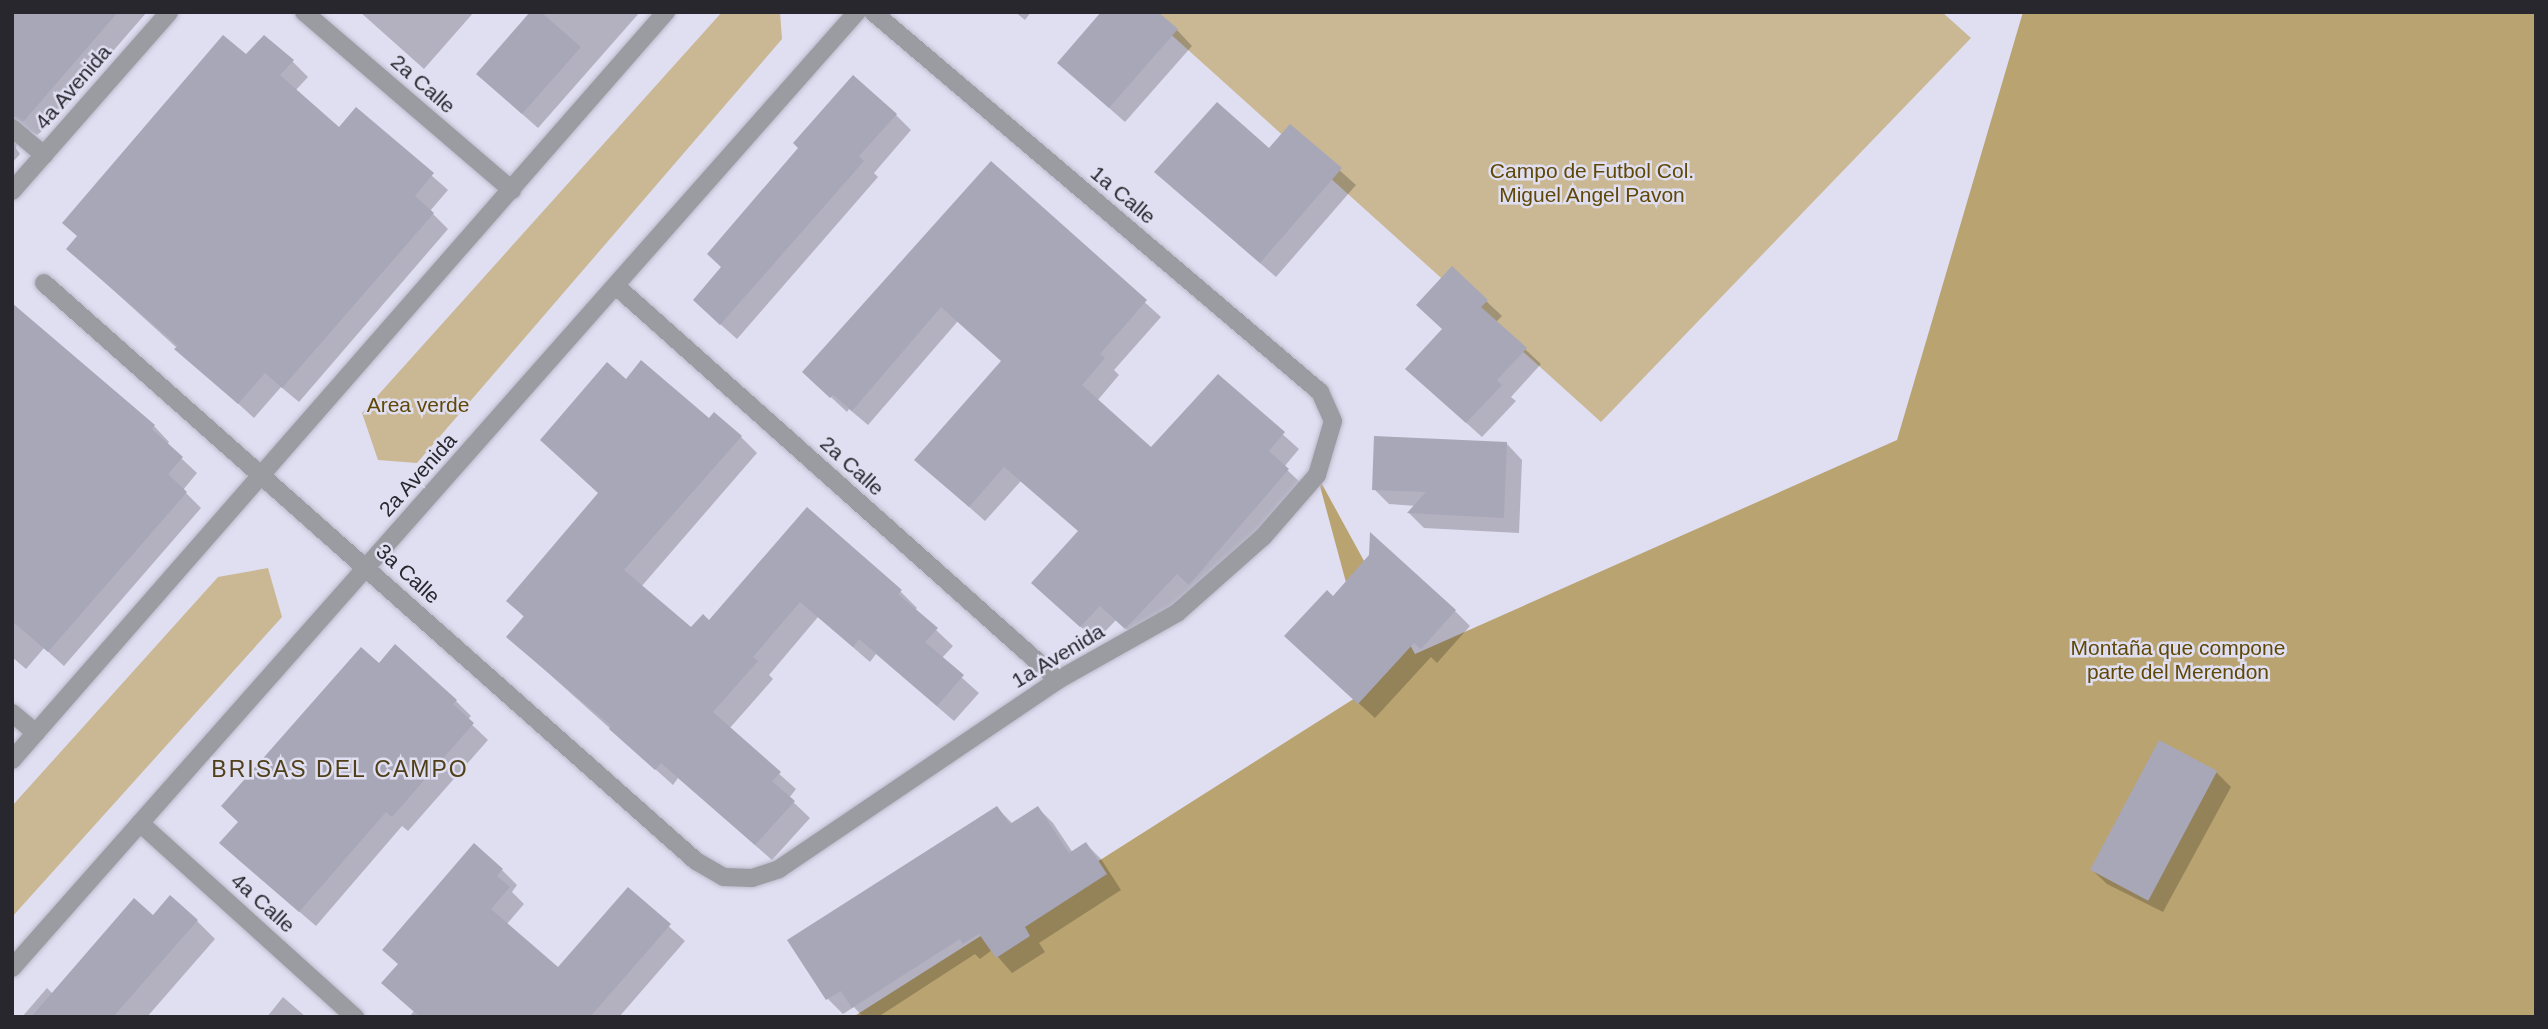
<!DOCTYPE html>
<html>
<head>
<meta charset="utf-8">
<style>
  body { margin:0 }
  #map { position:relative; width:2548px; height:1029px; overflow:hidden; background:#e0def1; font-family:Helvetica,sans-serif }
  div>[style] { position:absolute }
  .green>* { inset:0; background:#c9b893 }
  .forest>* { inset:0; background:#b9a370 }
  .shadow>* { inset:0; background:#0003 }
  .building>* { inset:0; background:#a8a7b8; transform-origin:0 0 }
  .roads { filter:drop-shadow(0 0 2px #bbb9ca) drop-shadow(0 0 2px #bbb9ca) }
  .minor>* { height:18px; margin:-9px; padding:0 9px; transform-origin:9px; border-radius:9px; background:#9b9ba2 }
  span { translate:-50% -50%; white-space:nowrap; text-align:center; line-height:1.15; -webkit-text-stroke:5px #e0def1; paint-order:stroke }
  .street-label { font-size:21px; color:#28272e }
  .park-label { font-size:21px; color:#5f4806 }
  .neighbourhood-label { font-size:23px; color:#504019; letter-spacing:2px }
  .frame { position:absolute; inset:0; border:14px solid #28272e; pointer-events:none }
</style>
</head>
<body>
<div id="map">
  <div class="green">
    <i style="clip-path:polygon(722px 12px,780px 12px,782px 39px,417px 463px,378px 460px,362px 413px)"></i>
    <i style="clip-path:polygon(1146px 12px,1942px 12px,1971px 38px,1601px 422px)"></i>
    <i style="clip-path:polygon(268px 568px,282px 617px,12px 917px,12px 806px,218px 577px)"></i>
  </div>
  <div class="forest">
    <i style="clip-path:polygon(2023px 12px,2536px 12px,2536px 1017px,853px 1017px,1374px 686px,1317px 475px,1415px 654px,1897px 440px)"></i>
  </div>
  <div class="shadow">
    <i style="clip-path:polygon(12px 12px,147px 12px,46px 128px,37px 135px,30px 131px,19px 135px,16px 148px,20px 154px,12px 163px)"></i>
    <i style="clip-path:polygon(360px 12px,474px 12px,424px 69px)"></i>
    <i style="clip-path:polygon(532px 12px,640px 12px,538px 128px,494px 89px)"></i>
    <i style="clip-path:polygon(1015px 12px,1031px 12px,1025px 20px)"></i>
    <i style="clip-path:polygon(1177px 30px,1192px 46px,1125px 122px,1075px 78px)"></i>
    <i style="clip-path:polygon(247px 57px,292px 61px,308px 77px,295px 91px,339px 130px,356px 109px,448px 190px,430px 211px,448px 229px,299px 402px,281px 387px,254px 418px,68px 249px)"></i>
    <i style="clip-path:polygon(896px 115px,911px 130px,874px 173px,878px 177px,737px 339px,710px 315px,723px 268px,800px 148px)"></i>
    <i style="clip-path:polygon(1290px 126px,1356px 185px,1276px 277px,1172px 187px,1269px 151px)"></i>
    <i style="clip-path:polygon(991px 163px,1161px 317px,1114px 370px,1119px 375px,1097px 401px,1151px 450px,1219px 377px,1299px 449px,1284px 467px,1303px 485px,1205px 599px,1193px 588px,1142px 643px,1116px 620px,1096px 641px,1049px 598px,1080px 532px,1021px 481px,985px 521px,916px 460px,1003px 361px,958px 321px,868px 425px,849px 409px,847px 412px,820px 387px)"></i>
    <i style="clip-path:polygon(1452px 269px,1502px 316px,1496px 322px,1541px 364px,1511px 397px,1516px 401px,1482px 437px,1423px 384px,1444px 330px)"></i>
    <i style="clip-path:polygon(12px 305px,154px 426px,169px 442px,167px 445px,197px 473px,183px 490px,201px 508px,64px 666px,44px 648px,26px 669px,12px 657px)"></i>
    <i style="clip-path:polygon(626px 381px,741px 437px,757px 453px,641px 587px,691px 630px,710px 622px,807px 510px,900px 591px,917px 608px,915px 610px,953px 646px,941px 659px,979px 693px,954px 721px,876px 654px,870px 662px,818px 617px,769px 675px,773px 679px,729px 729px,796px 789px,789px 798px,810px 818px,772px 860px,678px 778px,673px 785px,508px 637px,525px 618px,508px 601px,600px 494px)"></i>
    <i style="clip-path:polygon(1507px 444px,1522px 460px,1519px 533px,1424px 528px,1409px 513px,1416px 506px,1389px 504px,1374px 489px)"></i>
    <i style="clip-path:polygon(1333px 598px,1455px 611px,1470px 626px,1437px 663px,1431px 657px,1375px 718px,1302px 652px)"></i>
    <i style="clip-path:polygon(379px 666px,456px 701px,471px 716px,467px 720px,488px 740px,408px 831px,402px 826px,316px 926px,237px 858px)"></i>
    <i style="clip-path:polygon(2216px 772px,2231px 787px,2163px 912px,2107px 884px,2091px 869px)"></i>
    <i style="clip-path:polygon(997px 808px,1013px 824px,1038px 808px,1053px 823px,1073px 853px,1086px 844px,1101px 859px,1121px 890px,1039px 943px,1045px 952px,1012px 973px,992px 950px,980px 959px,975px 954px,878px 1017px,863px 1017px,854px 1007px,843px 1014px,828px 999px)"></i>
    <i style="clip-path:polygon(502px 870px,517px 885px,512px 892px,524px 904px,506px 925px,558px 970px,628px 890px,685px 941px,619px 1017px,409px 1017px,414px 1011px,384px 983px)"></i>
    <i style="clip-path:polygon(154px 917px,197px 921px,215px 939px,147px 1017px,22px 1017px,47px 988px,53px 994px)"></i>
    <i style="clip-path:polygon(283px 997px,306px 1017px,267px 1017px)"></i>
  </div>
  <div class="building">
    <i style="clip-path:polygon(12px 12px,118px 12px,23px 122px,12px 117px)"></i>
    <i style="clip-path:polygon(530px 12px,541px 12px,581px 47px,522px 114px,476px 74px)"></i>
    <i style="clip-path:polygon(1101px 12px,1158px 12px,1178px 29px,1109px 108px,1057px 63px)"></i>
    <i style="clip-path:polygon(223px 35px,246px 54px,264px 35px,294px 60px,280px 75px,339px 127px,356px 107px,434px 173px,415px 196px,434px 213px,282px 388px,265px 373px,238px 404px,174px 349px,178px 346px,66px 249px,77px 236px,62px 223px)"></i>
    <i style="clip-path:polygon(853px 75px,897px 114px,859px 156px,864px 161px,720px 325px,693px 300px,721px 267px,707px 254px,798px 148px,793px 143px)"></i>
    <i style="clip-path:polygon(1217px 102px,1269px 148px,1290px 124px,1342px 168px,1260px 263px,1154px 172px)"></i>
    <i style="clip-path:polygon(991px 161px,1147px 300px,1100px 354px,1105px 358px,1082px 385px,1151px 447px,1218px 374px,1285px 432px,1269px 451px,1289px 469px,1189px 585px,1177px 574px,1125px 629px,1100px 606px,1080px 627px,1031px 583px,1078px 531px,1004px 467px,969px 507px,914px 460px,1001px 361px,941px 307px,852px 411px,833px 395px,830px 398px,802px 372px)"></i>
    <i style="clip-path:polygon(1452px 266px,1488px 300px,1481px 307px,1527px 348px,1497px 380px,1502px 385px,1466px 423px,1405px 369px,1442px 329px,1416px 305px)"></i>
    <i style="clip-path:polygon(12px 303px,155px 425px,152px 429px,183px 457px,168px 474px,187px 492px,48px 652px,12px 621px)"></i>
    <i style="clip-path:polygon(641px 360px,709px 418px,714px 412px,742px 436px,624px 570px,691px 627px,703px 614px,709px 620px,807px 507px,902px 590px,898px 594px,938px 628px,925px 642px,964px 675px,937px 706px,859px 639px,853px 647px,800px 602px,753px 657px,758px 661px,713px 712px,781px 772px,772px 781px,795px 801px,755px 845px,661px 763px,655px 770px,609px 729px,611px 726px,506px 637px,524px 616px,506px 601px,598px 493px,540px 440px,607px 362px,626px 379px)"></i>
    <i style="clip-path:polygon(1374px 436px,1507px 442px,1504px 518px,1407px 513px,1426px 492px,1372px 490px)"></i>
    <i style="clip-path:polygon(1370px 532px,1456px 610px,1421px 649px,1414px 643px,1358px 704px,1284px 636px,1327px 590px,1333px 596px,1369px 555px)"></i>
    <i style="clip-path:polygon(395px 644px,457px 700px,453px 704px,474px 723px,392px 817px,386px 812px,299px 912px,219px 843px,238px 822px,221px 806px,361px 647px,379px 663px)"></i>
    <i style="left:2159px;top:740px;width:66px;height:147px;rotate:28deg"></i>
    <i style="clip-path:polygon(997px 806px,1010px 824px,1038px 806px,1069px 853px,1086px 842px,1107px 874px,1025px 927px,1030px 936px,996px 958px,979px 934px,963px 944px,960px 939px,852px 1008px,841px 991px,826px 1000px,787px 940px)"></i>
    <i style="clip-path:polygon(474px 843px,503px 869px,497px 876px,510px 887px,491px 909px,558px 967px,628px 887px,671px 924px,590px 1017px,420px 1017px,381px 983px,398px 964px,382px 950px)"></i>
    <i style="clip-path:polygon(170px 895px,198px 920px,113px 1017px,31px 1017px,134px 898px,153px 915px)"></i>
  </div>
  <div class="roads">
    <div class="minor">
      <i style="left:304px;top:12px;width:274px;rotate:40.6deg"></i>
      <i style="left:12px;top:128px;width:42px;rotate:40.2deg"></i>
      <i style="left:12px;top:191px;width:238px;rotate:-48.7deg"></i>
      <i style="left:44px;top:283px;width:871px;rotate:41.56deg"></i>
      <i style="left:696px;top:861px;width:32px;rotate:30deg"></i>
      <i style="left:724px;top:877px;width:28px;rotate:2deg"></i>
      <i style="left:752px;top:878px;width:28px;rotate:-18deg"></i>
      <i style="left:779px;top:869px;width:337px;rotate:-34.1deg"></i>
      <i style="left:1058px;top:680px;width:137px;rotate:-29.4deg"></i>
      <i style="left:1177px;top:613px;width:115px;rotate:-41.5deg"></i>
      <i style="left:1263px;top:537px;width:82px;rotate:-48.9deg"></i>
      <i style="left:1317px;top:475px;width:56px;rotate:-73.5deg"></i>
      <i style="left:1333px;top:421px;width:32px;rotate:-114deg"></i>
      <i style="left:1320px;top:392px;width:587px;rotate:-139.63deg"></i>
      <i style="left:616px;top:286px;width:592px;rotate:41.71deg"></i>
      <i style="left:12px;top:713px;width:31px;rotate:40deg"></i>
      <i style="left:12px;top:760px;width:994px;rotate:-48.84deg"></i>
      <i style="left:140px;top:823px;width:290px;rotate:42.1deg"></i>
      <i style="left:12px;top:968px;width:1276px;rotate:-48.53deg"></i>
    </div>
  </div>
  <div class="street-label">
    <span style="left:423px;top:84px;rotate:41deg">2a Calle</span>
    <span style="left:73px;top:87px;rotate:-49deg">4a Avenida</span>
    <span style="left:1123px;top:195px;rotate:40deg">1a Calle</span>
    <span style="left:852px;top:466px;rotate:42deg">2a Calle</span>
    <span style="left:418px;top:475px;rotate:-48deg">2a Avenida</span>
    <span style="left:408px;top:574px;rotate:42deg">3a Calle</span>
    <span style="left:1058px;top:656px;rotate:-31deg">1a Avenida</span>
    <span style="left:263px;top:903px;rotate:42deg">4a Calle</span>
  </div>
  <div class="park-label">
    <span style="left:1592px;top:183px">Campo de Futbol Col.<br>Miguel Angel Pavon</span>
    <span style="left:418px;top:405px">Area verde</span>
    <span style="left:2178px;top:660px">Montaña que compone<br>parte del Merendon</span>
  </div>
  <div class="neighbourhood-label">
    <span style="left:340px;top:769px">BRISAS DEL CAMPO</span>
  </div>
  <div class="frame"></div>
</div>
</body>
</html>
